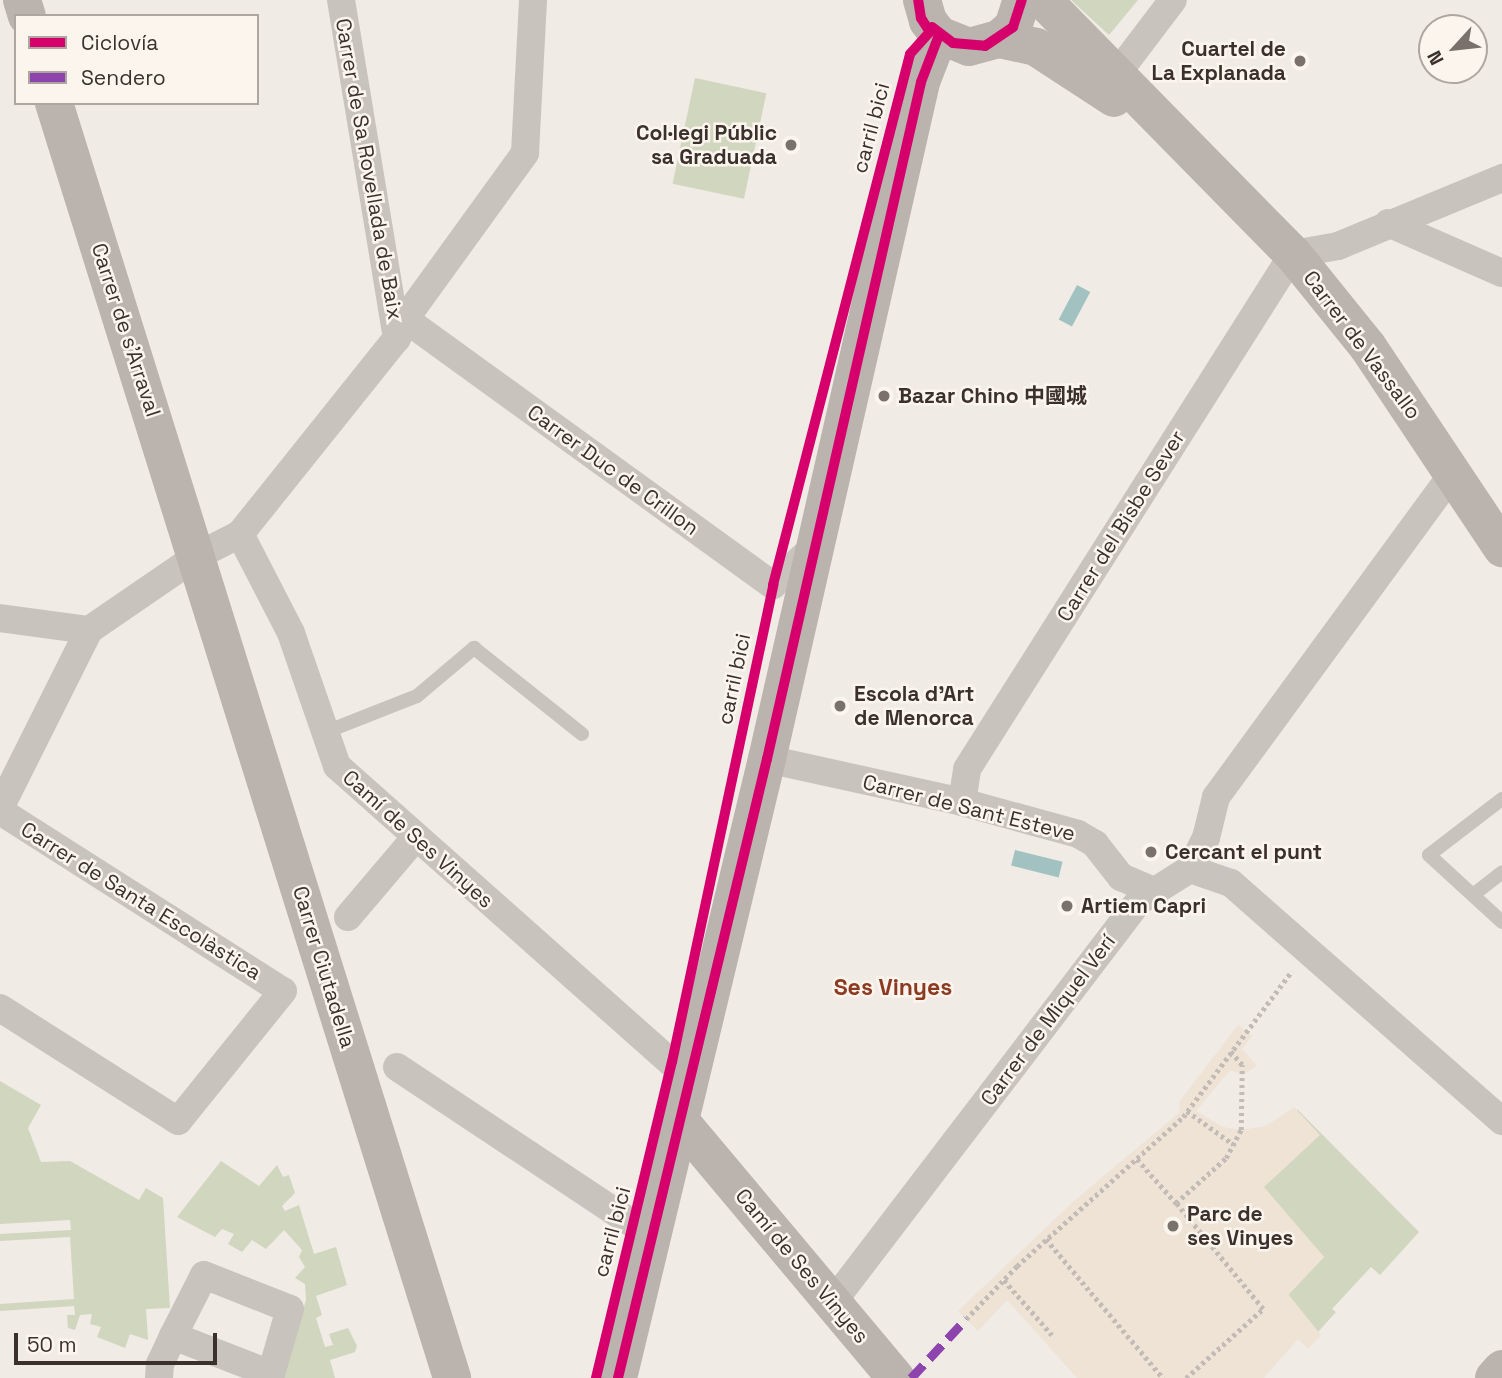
<!DOCTYPE html>
<html>
<head>
<meta charset="utf-8">
<style>
  body { margin:0 }
  #map { position:relative; width:1502px; height:1378px; overflow:hidden; background:#f0ebe5; font-family:"Space Grotesk","Noto Sans SC",sans-serif }
  div>[style] { position:absolute }
  .green>* { inset:0; background:#d1d6bf; transform-origin:0 0 }
  .plaza>* { inset:0; background:#eee3d5 }
  .water>* { inset:0; background:#a1c2c1; transform-origin:0 0 }
  .path>* { height:4.5px; margin-top:-2.25px; transform-origin:0; background:repeating-linear-gradient(90deg,#c2bbb6 0 3.5px,transparent 0 7px) }
  .lane>* { height:14px; margin:-7px; padding:0 7px; transform-origin:7px; border-radius:7px; background:#c9c3be }
  .street>* { height:28px; margin:-14px; padding:0 14px; transform-origin:14px; border-radius:14px; background:#c9c3be }
  .secondary>* { height:38px; margin:-19px; padding:0 19px; transform-origin:19px; border-radius:19px; background:#bab3ae }
  .quiet>* { height:9px; margin-top:-4.5px; transform-origin:0; background:repeating-linear-gradient(90deg,#8e44ad 0 18px,transparent 0 27px) }
  .cycleway>* { height:10px; margin:-5px; padding:0 5px; transform-origin:5px; border-radius:5px; background:#d6006c }
  .dots>* { width:19px; height:19px; translate:-50% -50%; box-sizing:border-box; border:4px solid #fbf5ee; border-radius:50% }
  span { translate:-50% -50%; white-space:nowrap; text-align:center; line-height:1.15; -webkit-text-stroke:5px #fbf5ee; paint-order:stroke }
  .poi-label { font-size:21px; color:#3b302b; font-weight:700 }
  .right { translate:-100% -50%; text-align:right }
  .left { translate:0 -50%; text-align:left }
  .street-label { font-size:21px; color:#3b302b }
  .neighbourhood-label { font-size:23px; color:#8c3b22; font-weight:700 }
  .legend { position:absolute; left:14px; top:14px; width:245px; height:91px; box-sizing:border-box; background:#fbf5ee; border:2px solid #aea6a0; margin:0; padding:9px 12px; list-style:none; font-size:21px; color:#3b302b }
  .legend li { display:flex; align-items:center; gap:14px; height:35px }
  .legend b { width:35px; border:2px solid #aea6a0 }
  .north { position:absolute; left:1418px; top:14px; width:70px; height:70px; box-sizing:border-box; background:#fbf5ee; border:2px solid #aea6a0; border-radius:50%; rotate:243deg; font-size:19px; font-weight:700; line-height:28px; text-align:center; color:#3b302b }
  .north::after { content:''; display:block; margin:auto; width:24px; height:32px; background:#7a716c; clip-path:polygon(50% 0,100% 100%,50% 72%,0 100%) }
  .scale { position:absolute; left:14px; top:1333px; width:203px; height:32px; box-sizing:border-box; border:4px solid #3b302b; border-top:0; padding-left:9px; font-size:21px; line-height:24px; white-space:nowrap; color:#3b302b; -webkit-text-stroke:5px #fbf5ee; paint-order:stroke }
</style>
</head>
<body>
<div id="map">
  <div class="green">
    <i style="clip-path:polygon(1071px 0,1138px 0,1109px 35px)"></i>
    <i style="left:695px;top:78px;width:73px;height:108px;rotate:12deg"></i>
    <i style="clip-path:polygon(0 1081px,41px 1105px,28px 1128px,41px 1162px,70px 1161px,139px 1200px,146px 1188px,163px 1198px,170px 1308px,146px 1309px,148px 1340px,130px 1334px,125px 1348px,97px 1337px,101px 1327px,90px 1324px,92px 1314px,80px 1315px,75px 1330px,68px 1328px,67px 1315px,75px 1315px,74px 1306px,0 1311px,0 1304px,74px 1299px,70px 1237px,0 1241px,0 1234px,71px 1230px,70px 1220px,0 1224px)"></i>
    <i style="clip-path:polygon(1297px 1109px,1419px 1232px,1380px 1275px,1371px 1267px,1332px 1309px,1336px 1312px,1318px 1332px,1288px 1295px,1324px 1257px,1263px 1187px)"></i>
    <i style="clip-path:polygon(221px 1161px,259px 1186px,277px 1165px,283px 1177px,289px 1175px,295px 1193px,282px 1206px,285px 1211px,299px 1205px,314px 1254px,336px 1247px,347px 1285px,316px 1296px,322px 1315px,316px 1318px,325px 1347px,333px 1345px,329px 1334px,348px 1328px,357px 1346px,355px 1352px,330px 1360px,335px 1378px,283px 1378px,306px 1300px,305px 1284px,295px 1278px,305px 1267px,299px 1257px,302px 1250px,284px 1230px,266px 1249px,252px 1240px,242px 1252px,228px 1244px,234px 1234px,222px 1229px,215px 1237px,177px 1217px)"></i>
  </div>
  <div class="plaza">
    <i style="clip-path:polygon(1238px 1025px,1252px 1036px,1242px 1049px,1257px 1066px,1243px 1075px,1230px 1070px,1196px 1111px,1223px 1127px,1241px 1130px,1266px 1126px,1294px 1107px,1320px 1135px,1264px 1187px,1324px 1257px,1288px 1294px,1321px 1335px,1308px 1349px,1298px 1339px,1264px 1378px,1077px 1378px,1007px 1300px,978px 1331px,958px 1311px,1074px 1201px,1180px 1112px,1179px 1102px)"></i>
  </div>
  <div class="water">
    <i style="left:1077px;top:285px;width:15px;height:39px;rotate:28deg"></i>
    <i style="left:1015px;top:850px;width:49px;height:16px;rotate:14deg"></i>
  </div>
  <div class="path">
    <i style="left:1187px;top:1111px;width:57px;rotate:35.7deg"></i>
    <i style="left:1137px;top:1159px;width:59px;rotate:48.4deg"></i>
    <i style="left:1046px;top:1239px;width:182px;rotate:49.9deg"></i>
    <i style="left:1004px;top:1280px;width:73px;rotate:48.9deg"></i>
    <i style="left:966px;top:1319px;width:74px;rotate:-46.1deg"></i>
    <i style="left:1017px;top:1266px;width:223px;rotate:-41.9deg"></i>
    <i style="left:1183px;top:1117px;width:182px;rotate:-53.3deg"></i>
    <i style="left:1186px;top:1378px;width:103px;rotate:-41.9deg"></i>
    <i style="left:1263px;top:1309px;width:137px;rotate:-129.4deg"></i>
    <i style="left:1176px;top:1203px;width:67px;rotate:-42deg"></i>
    <i style="left:1226px;top:1158px;width:32px;rotate:-62deg"></i>
    <i style="left:1241px;top:1130px;width:65px;rotate:-89.1deg"></i>
    <i style="left:1242px;top:1065px;width:18px;rotate:-131deg"></i>
  </div>
  <div class="lane">
    <i style="left:323px;top:733px;width:101px;rotate:-21.5deg"></i>
    <i style="left:417px;top:696px;width:75px;rotate:-40.1deg"></i>
    <i style="left:474px;top:648px;width:138px;rotate:38.5deg"></i>
    <i style="left:1502px;top:799px;width:92px;rotate:142.5deg"></i>
    <i style="left:1429px;top:855px;width:99px;rotate:42.5deg"></i>
    <i style="left:1473px;top:895px;width:37px;rotate:-38deg"></i>
  </div>
  <div class="street">
    <i style="left:341px;top:0;width:343px;rotate:80.6deg"></i>
    <i style="left:1116px;top:75px;width:94px;rotate:-52.8deg"></i>
    <i style="left:1388px;top:223px;width:124px;rotate:23.7deg"></i>
    <i style="left:405px;top:319px;width:454px;rotate:35.9deg"></i>
    <i style="left:773px;top:585px;width:60px;rotate:-43deg"></i>
    <i style="left:240px;top:534px;width:111px;rotate:62.7deg"></i>
    <i style="left:291px;top:633px;width:141px;rotate:70.9deg"></i>
    <i style="left:337px;top:766px;width:470px;rotate:41.6deg"></i>
    <i style="left:0;top:618px;width:90px;rotate:7.7deg"></i>
    <i style="left:767px;top:759px;width:200px;rotate:12.4deg"></i>
    <i style="left:962px;top:802px;width:120px;rotate:15.4deg"></i>
    <i style="left:1078px;top:834px;width:20px;rotate:30deg"></i>
    <i style="left:1095px;top:844px;width:42px;rotate:51.8deg"></i>
    <i style="left:1121px;top:877px;width:34px;rotate:23deg"></i>
    <i style="left:962px;top:802px;width:33px;rotate:-81deg"></i>
    <i style="left:967px;top:769px;width:610px;rotate:-57.67deg"></i>
    <i style="left:1293px;top:254px;width:46px;rotate:-10.1deg"></i>
    <i style="left:1338px;top:246px;width:178px;rotate:-22.5deg"></i>
    <i style="left:0;top:808px;width:199px;rotate:-63.4deg"></i>
    <i style="left:89px;top:630px;width:131px;rotate:-34.4deg"></i>
    <i style="left:197px;top:556px;width:48px;rotate:-27.1deg"></i>
    <i style="left:240px;top:534px;width:251px;rotate:-51.3deg"></i>
    <i style="left:397px;top:338px;width:21px;rotate:-67deg"></i>
    <i style="left:405px;top:319px;width:205px;rotate:-54.1deg"></i>
    <i style="left:525px;top:153px;width:153px;rotate:-87deg"></i>
    <i style="left:0;top:811px;width:335px;rotate:32.5deg"></i>
    <i style="left:283px;top:991px;width:167px;rotate:128.9deg"></i>
    <i style="left:178px;top:1121px;width:211px;rotate:-147.6deg"></i>
    <i style="left:1190px;top:869px;width:43px;rotate:18.9deg"></i>
    <i style="left:1231px;top:883px;width:361px;rotate:41.3deg"></i>
    <i style="left:348px;top:917px;width:104px;rotate:-49.7deg"></i>
    <i style="left:397px;top:1067px;width:309px;rotate:33.6deg"></i>
    <i style="left:832px;top:1303px;width:506px;rotate:-52.63deg"></i>
    <i style="left:1139px;top:901px;width:60px;rotate:-32.1deg"></i>
    <i style="left:1190px;top:869px;width:35px;rotate:-63deg"></i>
    <i style="left:1206px;top:838px;width:42px;rotate:-76.3deg"></i>
    <i style="left:1216px;top:797px;width:404px;rotate:-53.8deg"></i>
    <i style="left:159px;top:1378px;width:14px;rotate:-86deg"></i>
    <i style="left:160px;top:1364px;width:31px;rotate:-65deg"></i>
    <i style="left:173px;top:1336px;width:68px;rotate:-63.1deg"></i>
    <i style="left:204px;top:1275px;width:92px;rotate:21.6deg"></i>
    <i style="left:290px;top:1309px;width:68px;rotate:106.3deg"></i>
    <i style="left:271px;top:1374px;width:105px;rotate:-158.8deg"></i>
  </div>
  <div class="secondary">
    <i style="left:22px;top:0;width:17px;rotate:73deg"></i>
    <i style="left:922px;top:0;width:22px;rotate:74deg"></i>
    <i style="left:928px;top:21px;width:18px;rotate:52deg"></i>
    <i style="left:939px;top:35px;width:32px;rotate:22deg"></i>
    <i style="left:969px;top:47px;width:31px;rotate:-15deg"></i>
    <i style="left:999px;top:39px;width:18px;rotate:-41deg"></i>
    <i style="left:1013px;top:27px;width:28px;rotate:-72deg"></i>
    <i style="left:1043px;top:0;width:356px;rotate:45.5deg"></i>
    <i style="left:1293px;top:254px;width:119px;rotate:51.1deg"></i>
    <i style="left:1368px;top:347px;width:242px;rotate:56.3deg"></i>
    <i style="left:999px;top:39px;width:38px;rotate:12deg"></i>
    <i style="left:1036px;top:47px;width:93px;rotate:33.2deg"></i>
    <i style="left:54px;top:103px;width:1336px;rotate:72.66deg"></i>
    <i style="left:681px;top:1122px;width:334px;rotate:50deg"></i>
    <i style="left:618px;top:1378px;width:637px;rotate:-76.47deg"></i>
    <i style="left:767px;top:759px;width:694px;rotate:-77.18deg"></i>
    <i style="left:921px;top:82px;width:50px;rotate:-69deg"></i>
    <i style="left:1494px;top:1378px;width:12px;rotate:-48deg"></i>
  </div>
  <div class="quiet">
    <i style="left:911px;top:1378px;width:81px;rotate:-47deg"></i>
  </div>
  <div class="cycleway">
    <i style="left:932px;top:27px;width:26px;rotate:37deg"></i>
    <i style="left:953px;top:43px;width:32px;rotate:5deg"></i>
    <i style="left:985px;top:46px;width:34px;rotate:-34deg"></i>
    <i style="left:1013px;top:27px;width:28px;rotate:-72deg"></i>
    <i style="left:596px;top:1378px;width:325px;rotate:-76.5deg"></i>
    <i style="left:672px;top:1062px;width:488px;rotate:-78deg"></i>
    <i style="left:773px;top:585px;width:548px;rotate:-75.53deg"></i>
    <i style="left:910px;top:54px;width:30px;rotate:-48deg"></i>
    <i style="left:930px;top:32px;width:17px;rotate:-123deg"></i>
    <i style="left:921px;top:18px;width:18px;rotate:-99deg"></i>
    <i style="left:618px;top:1378px;width:637px;rotate:-76.47deg"></i>
    <i style="left:767px;top:759px;width:694px;rotate:-77.18deg"></i>
    <i style="left:921px;top:82px;width:50px;rotate:-69deg"></i>
  </div>
  <div class="dots">
    <i style="left:1300px;top:61px;background:#7a716c"></i>
    <i style="left:791px;top:145px;background:#7a716c"></i>
    <i style="left:884px;top:396px;background:#7a716c"></i>
    <i style="left:840px;top:706px;background:#7a716c"></i>
    <i style="left:1151px;top:852px;background:#7a716c"></i>
    <i style="left:1067px;top:906px;background:#7a716c"></i>
    <i style="left:1173px;top:1226px;background:#7a716c"></i>
  </div>
  <div class="poi-label">
    <span class="right" style="left:1286px;top:61px">Cuartel de<br>La Explanada</span>
    <span class="right" style="left:777px;top:145px">Col·legi Públic<br>sa Graduada</span>
    <span class="left" style="left:898px;top:396px">Bazar Chino 中國城</span>
    <span class="left" style="left:854px;top:706px">Escola d'Art<br>de Menorca</span>
    <span class="left" style="left:1165px;top:852px">Cercant el punt</span>
    <span class="left" style="left:1081px;top:906px">Artiem Capri</span>
    <span class="left" style="left:1187px;top:1226px">Parc de<br>ses Vinyes</span>
  </div>
  <div class="street-label">
    <span style="left:871px;top:128px;rotate:-75deg">carril bici</span>
    <span style="left:369px;top:169px;rotate:80deg">Carrer de Sa Rovellada de Baix</span>
    <span style="left:126px;top:330px;rotate:72deg">Carrer de s'Arraval</span>
    <span style="left:1362px;top:345px;rotate:53deg">Carrer de Vassallo</span>
    <span style="left:613px;top:470px;rotate:36deg">Carrer Duc de Crillon</span>
    <span style="left:1121px;top:526px;rotate:-58deg">Carrer del Bisbe Sever</span>
    <span style="left:734px;top:679px;rotate:-78deg">carril bici</span>
    <span style="left:969px;top:808px;rotate:14deg">Carrer de Sant Esteve</span>
    <span style="left:418px;top:839px;rotate:42deg">Camí de Ses Vinyes</span>
    <span style="left:141px;top:901px;rotate:32deg">Carrer de Santa Escolàstica</span>
    <span style="left:324px;top:967px;rotate:73deg">Carrer Ciutadella</span>
    <span style="left:1048px;top:1020px;rotate:-53deg">Carrer de Miquel Verí</span>
    <span style="left:612px;top:1232px;rotate:-75deg">carril bici</span>
    <span style="left:802px;top:1266px;rotate:50deg">Camí de Ses Vinyes</span>
  </div>
  <div class="neighbourhood-label">
    <span style="left:893px;top:987px">Ses Vinyes</span>
  </div>
  <ul class="legend">
  <li><b style="height:9px;background:#d6006c"></b>Ciclovía</li>
  <li><b style="height:9px;background:#8e44ad"></b>Sendero</li>
  </ul>
  <div class="north">N</div>
  <div class="scale">50 m</div>
</div>
</body>
</html>
